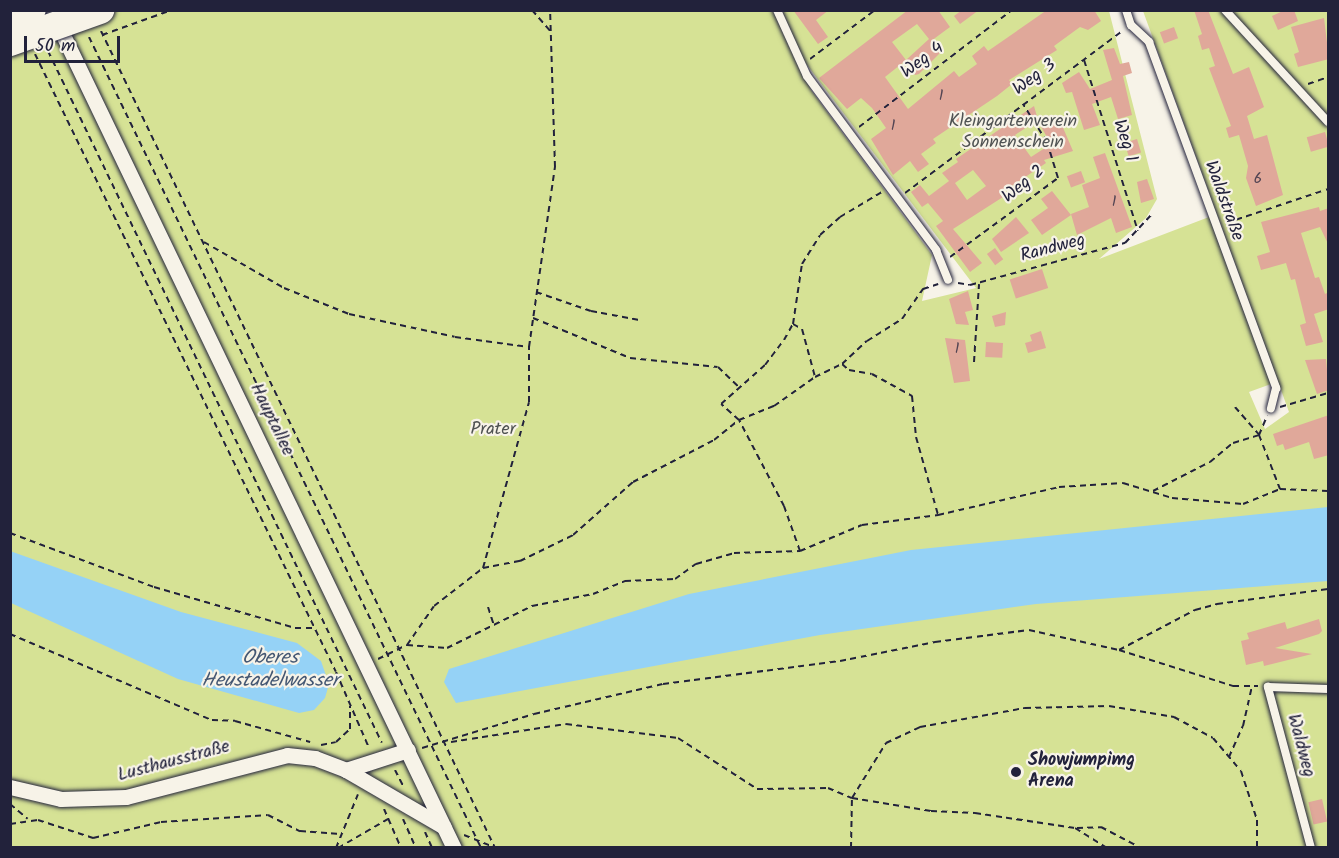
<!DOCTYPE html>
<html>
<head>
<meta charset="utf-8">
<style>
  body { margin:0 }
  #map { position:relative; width:1339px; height:858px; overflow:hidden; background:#f7f3e8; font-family:Kalam,sans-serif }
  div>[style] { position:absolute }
  .green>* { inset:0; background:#d6e295 }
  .water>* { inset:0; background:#95d2f6 }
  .building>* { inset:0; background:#e0a89a; transform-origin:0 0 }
  .path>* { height:2px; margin-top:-1px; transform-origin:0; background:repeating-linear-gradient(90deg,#22223b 0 6px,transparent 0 10.5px) }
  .roads { filter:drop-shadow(0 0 2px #22223b) drop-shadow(0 0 2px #22223b) }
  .service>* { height:8px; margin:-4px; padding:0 4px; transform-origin:4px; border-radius:4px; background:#f7f3e8 }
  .minor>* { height:15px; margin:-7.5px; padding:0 7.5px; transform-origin:7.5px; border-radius:7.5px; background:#f7f3e8 }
  .bridges { filter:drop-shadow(0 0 2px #22223b) drop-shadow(0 0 2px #22223b) }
  .motorway-bridge>* { height:28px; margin:-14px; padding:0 14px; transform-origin:14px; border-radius:14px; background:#f7f3e8 }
  .dots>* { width:16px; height:16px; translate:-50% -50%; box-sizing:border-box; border:3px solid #f7f3e8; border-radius:50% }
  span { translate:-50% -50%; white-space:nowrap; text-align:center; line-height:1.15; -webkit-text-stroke:4.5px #f7f3e8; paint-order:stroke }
  .number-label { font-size:15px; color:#524453 }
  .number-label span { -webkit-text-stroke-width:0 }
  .street-label { font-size:18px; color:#22223b }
  .park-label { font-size:18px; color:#4f5252 }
  .poi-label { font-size:18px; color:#22223b; font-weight:700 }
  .left { translate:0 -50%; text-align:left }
  .water-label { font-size:20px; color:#445773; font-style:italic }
  .frame { position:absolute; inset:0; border:12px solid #22223b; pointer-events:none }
  .scale { position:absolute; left:24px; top:36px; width:96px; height:27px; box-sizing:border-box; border:3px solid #22223b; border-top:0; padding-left:8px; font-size:18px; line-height:21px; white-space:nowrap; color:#22223b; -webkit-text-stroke:4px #f7f3e8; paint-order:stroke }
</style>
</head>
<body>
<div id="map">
  <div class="green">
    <i style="clip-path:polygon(10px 11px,774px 11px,811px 90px,932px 255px,922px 301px,976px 288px,804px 61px,782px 11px,1109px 11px,1157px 199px,1146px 218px,1099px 259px,1209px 217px,1271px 384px,1249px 392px,1265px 429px,1289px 412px,1143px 11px,1328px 11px,1328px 847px,11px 847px)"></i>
  </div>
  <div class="water">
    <i style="clip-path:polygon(1328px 507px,1328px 581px,1036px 604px,820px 635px,456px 703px,444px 682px,449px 669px,689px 594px,911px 550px)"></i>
    <i style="clip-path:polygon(10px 551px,181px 612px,297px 643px,321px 661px,329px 684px,325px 698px,314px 710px,299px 713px,178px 679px,11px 603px)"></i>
  </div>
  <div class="building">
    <i style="clip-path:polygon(793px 10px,829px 10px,816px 20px,828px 37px,818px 44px)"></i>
    <i style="clip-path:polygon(evenodd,908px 10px,938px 10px,950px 27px,931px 41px,940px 53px,919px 74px,915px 75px,905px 61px,885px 77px,908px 109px,954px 71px,959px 77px,977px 64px,972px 56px,984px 46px,988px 51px,1047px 10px,1094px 10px,1101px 21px,1088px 30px,1080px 27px,1054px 46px,1057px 50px,1009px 80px,1012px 84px,997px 96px,933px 139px,936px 143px,921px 154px,929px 164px,918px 172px,910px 161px,893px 175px,871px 139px,886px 128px,872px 108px,861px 98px,847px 109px,819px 78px,908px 10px,917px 24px,929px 39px,906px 60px,892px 42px,917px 24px)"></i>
    <i style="clip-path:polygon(962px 10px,979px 10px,960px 24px,954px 16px)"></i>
    <i style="clip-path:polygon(1194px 10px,1208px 10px,1233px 74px,1249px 67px,1264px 107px,1247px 116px,1254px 139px,1267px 135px,1283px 195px,1256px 206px,1246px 178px,1248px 166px,1239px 135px,1229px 138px,1226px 128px,1231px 126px,1209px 68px,1215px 66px,1209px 48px,1202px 50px,1198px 36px,1202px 34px)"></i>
    <i style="clip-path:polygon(1285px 10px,1294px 10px,1298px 21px,1278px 30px,1272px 16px)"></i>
    <i style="clip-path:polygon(1324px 18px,1329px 59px,1298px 67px,1294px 54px,1299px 52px,1291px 27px)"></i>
    <i style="left:1174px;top:27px;width:12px;height:15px;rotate:70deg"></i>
    <i style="clip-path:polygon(1114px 48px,1120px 64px,1129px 62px,1132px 73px,1123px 76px,1132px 115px,1118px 119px,1111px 97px,1092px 104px,1100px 125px,1084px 130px,1072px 92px,1066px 93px,1062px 83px,1079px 72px,1090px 89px,1112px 80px,1103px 50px)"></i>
    <i style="clip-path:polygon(evenodd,1034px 106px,1038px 120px,1015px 135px,1031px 157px,1051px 144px,1040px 125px,1058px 116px,1073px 151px,1044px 160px,1046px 163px,1000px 194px,1003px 197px,953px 229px,982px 263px,970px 272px,936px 226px,943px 221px,928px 203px,922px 207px,911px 192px,920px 185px,929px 196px,949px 181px,942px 173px,958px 162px,956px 159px,1034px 106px,973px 170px,986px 186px,967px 200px,955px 183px,973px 170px)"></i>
    <i style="left:1325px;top:132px;width:15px;height:19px;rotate:74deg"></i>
    <i style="left:1137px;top:139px;width:14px;height:13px;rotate:73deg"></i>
    <i style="clip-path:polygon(1105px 153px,1132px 227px,1116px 233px,1111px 218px,1077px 235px,1071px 214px,1089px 207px,1082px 185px,1100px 178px,1093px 157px)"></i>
    <i style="left:1081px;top:171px;width:12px;height:15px;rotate:70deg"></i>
    <i style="clip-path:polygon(1147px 179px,1154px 199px,1141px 203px,1137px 182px)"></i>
    <i style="clip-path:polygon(1052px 191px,1071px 215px,1042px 235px,1031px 220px,1048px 208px,1041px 199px)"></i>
    <i style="clip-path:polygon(1319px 207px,1320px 211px,1329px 208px,1329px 246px,1320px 227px,1301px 233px,1315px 278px,1319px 277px,1325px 294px,1329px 292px,1329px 309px,1314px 314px,1323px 342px,1306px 346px,1300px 325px,1306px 323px,1295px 279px,1291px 280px,1286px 263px,1261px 270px,1257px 256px,1270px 252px,1261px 222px)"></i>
    <i style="clip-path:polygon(1016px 217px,1029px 233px,1001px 252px,992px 239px)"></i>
    <i style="left:995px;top:248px;width:14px;height:10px;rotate:54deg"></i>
    <i style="left:1042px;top:269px;width:20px;height:34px;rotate:72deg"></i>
    <i style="clip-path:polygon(968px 291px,973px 310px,965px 312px,969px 325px,956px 324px,949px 299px)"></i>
    <i style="clip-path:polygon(1006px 312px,1005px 325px,995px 327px,992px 316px)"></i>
    <i style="clip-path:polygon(1041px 331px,1046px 348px,1028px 353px,1025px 343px,1032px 341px,1030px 335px)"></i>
    <i style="clip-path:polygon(945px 338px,965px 340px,970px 381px,954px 383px)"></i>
    <i style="left:986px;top:342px;width:17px;height:15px;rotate:3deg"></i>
    <i style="clip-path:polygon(1326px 359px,1329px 390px,1317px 394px,1305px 360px)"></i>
    <i style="clip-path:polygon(1329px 415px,1329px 455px,1314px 459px,1309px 442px,1285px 450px,1283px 444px,1277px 446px,1273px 434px)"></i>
    <i style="clip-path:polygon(1319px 619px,1322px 631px,1319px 634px,1275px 648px,1312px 654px,1264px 666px,1263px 661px,1246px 665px,1241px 641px,1249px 639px,1247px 633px,1285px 622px,1287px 629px)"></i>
    <i style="left:1322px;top:799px;width:23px;height:14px;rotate:77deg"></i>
  </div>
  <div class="path">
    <i style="left:532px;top:10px;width:30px;rotate:49deg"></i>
    <i style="left:101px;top:31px;width:907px;rotate:64.25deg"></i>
    <i style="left:102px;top:35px;width:74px;rotate:-19.7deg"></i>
    <i style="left:89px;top:37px;width:901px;rotate:64.2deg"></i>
    <i style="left:48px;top:51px;width:768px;rotate:64.24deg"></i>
    <i style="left:35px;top:54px;width:687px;rotate:64.03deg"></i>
    <i style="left:336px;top:672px;width:83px;rotate:66.5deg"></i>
    <i style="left:810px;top:59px;width:81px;rotate:-37deg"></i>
    <i style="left:1084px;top:60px;width:179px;rotate:72.5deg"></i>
    <i style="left:1308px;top:84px;width:21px;rotate:-19deg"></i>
    <i style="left:859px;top:127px;width:193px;rotate:-37.4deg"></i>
    <i style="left:905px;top:193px;width:271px;rotate:-36.7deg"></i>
    <i style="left:1226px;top:223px;width:108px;rotate:-18.4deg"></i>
    <i style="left:204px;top:242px;width:92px;rotate:29.9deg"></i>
    <i style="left:284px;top:288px;width:70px;rotate:21.8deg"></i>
    <i style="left:349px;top:314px;width:108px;rotate:12.2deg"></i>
    <i style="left:455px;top:337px;width:75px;rotate:7.7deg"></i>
    <i style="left:950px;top:257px;width:134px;rotate:-36.2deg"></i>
    <i style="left:1058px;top:178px;width:38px;rotate:-107deg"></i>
    <i style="left:1047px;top:142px;width:45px;rotate:-122.3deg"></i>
    <i style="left:958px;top:283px;width:12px;rotate:9deg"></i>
    <i style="left:970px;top:285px;width:161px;rotate:-15.2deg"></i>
    <i style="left:1125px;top:243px;width:41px;rotate:-47deg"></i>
    <i style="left:536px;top:292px;width:58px;rotate:19.1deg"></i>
    <i style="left:591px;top:311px;width:49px;rotate:10.6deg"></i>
    <i style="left:533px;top:318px;width:105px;rotate:22.4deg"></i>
    <i style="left:630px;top:358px;width:88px;rotate:5.8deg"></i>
    <i style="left:718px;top:367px;width:30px;rotate:44deg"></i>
    <i style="left:793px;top:324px;width:10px;rotate:29deg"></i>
    <i style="left:802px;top:329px;width:50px;rotate:74.8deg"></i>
    <i style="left:974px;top:362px;width:78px;rotate:-86.3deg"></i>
    <i style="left:842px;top:364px;width:9px;rotate:41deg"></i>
    <i style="left:849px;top:370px;width:23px;rotate:10deg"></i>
    <i style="left:872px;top:374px;width:46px;rotate:28.8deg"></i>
    <i style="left:912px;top:396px;width:41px;rotate:84.4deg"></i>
    <i style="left:916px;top:437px;width:81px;rotate:74.2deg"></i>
    <i style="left:1235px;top:407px;width:37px;rotate:49deg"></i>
    <i style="left:1259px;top:435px;width:58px;rotate:68.7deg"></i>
    <i style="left:1280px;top:407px;width:50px;rotate:-16.3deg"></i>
    <i style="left:1259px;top:435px;width:21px;rotate:-67deg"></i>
    <i style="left:1153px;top:491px;width:64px;rotate:-27deg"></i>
    <i style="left:1210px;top:462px;width:30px;rotate:-40deg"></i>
    <i style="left:1233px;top:443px;width:27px;rotate:-17deg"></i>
    <i style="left:10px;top:533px;width:154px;rotate:20.6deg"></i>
    <i style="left:154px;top:587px;width:147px;rotate:16.2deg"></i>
    <i style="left:295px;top:628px;width:18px"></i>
    <i style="left:800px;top:551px;width:48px;rotate:-109.6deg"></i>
    <i style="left:784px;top:506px;width:97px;rotate:-117.6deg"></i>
    <i style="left:739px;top:420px;width:24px;rotate:-138deg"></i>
    <i style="left:721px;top:404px;width:59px;rotate:-41.6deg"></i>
    <i style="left:765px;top:365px;width:31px;rotate:-53deg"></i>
    <i style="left:784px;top:340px;width:18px;rotate:-61deg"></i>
    <i style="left:793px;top:324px;width:61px;rotate:-81.5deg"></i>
    <i style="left:802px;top:264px;width:34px;rotate:-58deg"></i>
    <i style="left:820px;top:235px;width:27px;rotate:-42deg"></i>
    <i style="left:840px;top:217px;width:49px;rotate:-30.8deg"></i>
    <i style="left:483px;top:568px;width:172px;rotate:-74.5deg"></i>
    <i style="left:529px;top:402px;width:55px;rotate:-90deg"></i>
    <i style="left:529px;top:347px;width:182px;rotate:-81.8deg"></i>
    <i style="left:555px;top:167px;width:157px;rotate:-91.8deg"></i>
    <i style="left:488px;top:607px;width:19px;rotate:72deg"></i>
    <i style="left:10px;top:634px;width:220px;rotate:23.1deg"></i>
    <i style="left:212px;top:720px;width:23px;rotate:2deg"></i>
    <i style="left:235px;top:721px;width:78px;rotate:15.6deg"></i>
    <i style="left:407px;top:645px;width:40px;rotate:4.3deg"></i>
    <i style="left:447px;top:648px;width:95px;rotate:-26.3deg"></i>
    <i style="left:532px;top:606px;width:62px;rotate:-11.1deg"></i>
    <i style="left:593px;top:594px;width:35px;rotate:-22deg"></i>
    <i style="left:625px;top:581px;width:50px;rotate:-2.3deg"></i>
    <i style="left:675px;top:579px;width:26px;rotate:-36deg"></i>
    <i style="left:696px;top:564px;width:40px;rotate:-16deg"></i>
    <i style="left:734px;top:553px;width:66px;rotate:-1.7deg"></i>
    <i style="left:800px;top:551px;width:67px;rotate:-22.8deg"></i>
    <i style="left:862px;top:525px;width:77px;rotate:-7.5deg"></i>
    <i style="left:938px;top:515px;width:124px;rotate:-13deg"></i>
    <i style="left:1059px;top:487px;width:64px;rotate:-3.6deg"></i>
    <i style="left:1123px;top:483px;width:51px;rotate:17deg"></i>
    <i style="left:1172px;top:498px;width:71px;rotate:4.8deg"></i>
    <i style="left:1243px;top:504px;width:40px;rotate:-22deg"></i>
    <i style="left:1280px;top:489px;width:48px;rotate:2.4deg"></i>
    <i style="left:1119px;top:650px;width:120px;rotate:17.5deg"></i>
    <i style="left:1233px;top:686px;width:25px"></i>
    <i style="left:378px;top:659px;width:32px;rotate:-26deg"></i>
    <i style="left:407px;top:645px;width:47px;rotate:-55.3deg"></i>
    <i style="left:434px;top:606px;width:62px;rotate:-37.8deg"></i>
    <i style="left:483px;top:568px;width:38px;rotate:-11deg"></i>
    <i style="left:520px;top:561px;width:59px;rotate:-26.1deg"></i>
    <i style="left:573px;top:535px;width:80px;rotate:-41.5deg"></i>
    <i style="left:633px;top:482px;width:91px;rotate:-27.4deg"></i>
    <i style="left:714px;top:440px;width:32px;rotate:-39deg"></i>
    <i style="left:739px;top:420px;width:38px;rotate:-22deg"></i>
    <i style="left:774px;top:406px;width:50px;rotate:-35.3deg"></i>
    <i style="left:815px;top:377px;width:30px;rotate:-26deg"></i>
    <i style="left:842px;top:364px;width:34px;rotate:-43deg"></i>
    <i style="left:867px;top:341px;width:41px;rotate:-32.2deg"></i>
    <i style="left:902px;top:319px;width:37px;rotate:-55deg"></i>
    <i style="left:923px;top:289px;width:16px;rotate:-18deg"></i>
    <i style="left:451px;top:742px;width:116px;rotate:-8.9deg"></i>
    <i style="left:566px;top:724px;width:113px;rotate:7.1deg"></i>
    <i style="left:678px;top:738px;width:94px;rotate:32.8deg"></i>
    <i style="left:757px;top:789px;width:71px;rotate:-0.8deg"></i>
    <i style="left:828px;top:788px;width:26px;rotate:23deg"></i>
    <i style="left:852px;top:798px;width:80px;rotate:9.3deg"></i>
    <i style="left:931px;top:811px;width:44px;rotate:2.6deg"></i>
    <i style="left:975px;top:813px;width:101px;rotate:8.5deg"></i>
    <i style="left:1075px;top:828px;width:38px;rotate:32deg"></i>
    <i style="left:321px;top:745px;width:15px;rotate:-11deg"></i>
    <i style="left:336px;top:742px;width:19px;rotate:-43deg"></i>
    <i style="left:350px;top:729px;width:23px;rotate:-90deg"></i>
    <i style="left:422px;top:748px;width:117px;rotate:-16.9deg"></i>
    <i style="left:534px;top:714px;width:132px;rotate:-13.1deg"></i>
    <i style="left:663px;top:684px;width:178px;rotate:-7.4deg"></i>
    <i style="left:840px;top:661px;width:97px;rotate:-11.3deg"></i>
    <i style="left:935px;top:642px;width:95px;rotate:-7.3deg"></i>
    <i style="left:1029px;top:630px;width:92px;rotate:12.5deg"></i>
    <i style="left:1119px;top:650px;width:86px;rotate:-27.8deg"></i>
    <i style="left:1195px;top:610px;width:23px;rotate:-15deg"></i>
    <i style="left:1217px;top:604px;width:112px;rotate:-7.7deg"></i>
    <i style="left:1229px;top:757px;width:34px;rotate:-66deg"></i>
    <i style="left:1243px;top:726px;width:41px;rotate:-77.3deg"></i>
    <i style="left:395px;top:770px;width:18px;rotate:63deg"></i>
    <i style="left:10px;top:804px;width:23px;rotate:40deg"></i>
    <i style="left:384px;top:809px;width:43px;rotate:66.4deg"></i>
    <i style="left:403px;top:819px;width:32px;rotate:66deg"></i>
    <i style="left:10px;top:824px;width:28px;rotate:-8deg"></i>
    <i style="left:38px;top:820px;width:58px;rotate:18.1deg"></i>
    <i style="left:93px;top:838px;width:70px;rotate:-13.2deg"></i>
    <i style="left:161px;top:822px;width:107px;rotate:-3.7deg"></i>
    <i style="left:268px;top:815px;width:36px;rotate:27deg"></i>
    <i style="left:300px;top:831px;width:40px;rotate:4.3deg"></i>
    <i style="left:1077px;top:828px;width:24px;rotate:-2deg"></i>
    <i style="left:1101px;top:827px;width:45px;rotate:27.7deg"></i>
    <i style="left:425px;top:832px;width:17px;rotate:66deg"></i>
    <i style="left:464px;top:835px;width:35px;rotate:22deg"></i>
    <i style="left:336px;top:848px;width:58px;rotate:-67.8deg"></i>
    <i style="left:338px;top:848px;width:58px;rotate:-30.1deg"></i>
    <i style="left:851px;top:848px;width:50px;rotate:-88.9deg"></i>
    <i style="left:852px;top:798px;width:65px;rotate:-58.3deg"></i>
    <i style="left:886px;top:743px;width:38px;rotate:-25deg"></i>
    <i style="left:920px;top:727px;width:107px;rotate:-10.3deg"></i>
    <i style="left:1025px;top:708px;width:84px;rotate:-1.4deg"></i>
    <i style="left:1109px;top:706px;width:66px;rotate:9.6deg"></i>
    <i style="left:1174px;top:717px;width:44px;rotate:28.3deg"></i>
    <i style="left:1213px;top:738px;width:43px;rotate:49.7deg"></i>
    <i style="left:1241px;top:771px;width:52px;rotate:71.9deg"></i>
    <i style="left:1257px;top:820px;width:28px;rotate:90deg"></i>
  </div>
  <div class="roads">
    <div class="service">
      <i style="left:777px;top:10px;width:72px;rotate:65.6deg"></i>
      <i style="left:807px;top:76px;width:217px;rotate:53.4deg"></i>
      <i style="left:936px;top:250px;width:32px;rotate:68deg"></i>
      <i style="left:1126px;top:10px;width:16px;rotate:72deg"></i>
      <i style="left:1131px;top:25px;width:25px;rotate:43deg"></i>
      <i style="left:1149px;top:42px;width:369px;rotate:69.8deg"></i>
      <i style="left:1276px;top:388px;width:21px;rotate:104deg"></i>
      <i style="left:1225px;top:10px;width:152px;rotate:47.4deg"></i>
      <i style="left:1311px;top:848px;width:167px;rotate:-105deg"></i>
      <i style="left:1268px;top:687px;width:60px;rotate:1.9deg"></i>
    </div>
    <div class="minor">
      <i style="left:51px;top:10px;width:930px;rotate:64.32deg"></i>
      <i style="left:346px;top:770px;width:65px;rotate:-17.9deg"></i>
      <i style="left:10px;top:787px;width:52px;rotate:13.2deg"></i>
      <i style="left:61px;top:799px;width:65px;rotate:-1.8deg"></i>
      <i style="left:126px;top:797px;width:166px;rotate:-14.6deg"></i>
      <i style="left:287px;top:755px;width:28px;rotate:6deg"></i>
      <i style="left:315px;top:758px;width:33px;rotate:21deg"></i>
      <i style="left:346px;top:770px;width:113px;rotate:30.2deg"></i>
    </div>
  </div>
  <div class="bridges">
    <div class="motorway-bridge">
      <i style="left:10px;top:18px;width:23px;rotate:-20deg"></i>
      <i style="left:10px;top:42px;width:96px;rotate:-19.6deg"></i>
    </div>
  </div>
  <div class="dots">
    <i style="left:1016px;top:772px;background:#22223b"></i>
  </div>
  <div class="number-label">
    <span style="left:941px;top:97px">1</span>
    <span style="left:893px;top:127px">1</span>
    <span style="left:1258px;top:180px">6</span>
    <span style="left:1114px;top:203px">1</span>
    <span style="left:957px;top:350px">1</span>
  </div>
  <div class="street-label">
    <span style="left:923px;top:61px;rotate:-37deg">Weg 4</span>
    <span style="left:1035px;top:78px;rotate:-36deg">Weg 3</span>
    <span style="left:1124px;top:141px;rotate:72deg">Weg 1</span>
    <span style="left:1024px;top:185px;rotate:-39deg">Weg 2</span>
    <span style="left:1223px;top:201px;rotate:70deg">Waldstraße</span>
    <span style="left:1053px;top:249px;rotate:-15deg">Randweg</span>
    <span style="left:271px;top:420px;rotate:64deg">Hauptallee</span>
    <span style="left:1300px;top:746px;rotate:75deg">Waldweg</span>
    <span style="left:174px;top:762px;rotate:-15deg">Lusthausstraße</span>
  </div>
  <div class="park-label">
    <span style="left:1013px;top:133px">Kleingartenverein<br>Sonnenschein</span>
    <span style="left:493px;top:430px">Prater</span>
  </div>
  <div class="poi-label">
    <span class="left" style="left:1028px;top:772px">Showjumpimg<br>Arena</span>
  </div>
  <div class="water-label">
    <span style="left:270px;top:670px">Oberes<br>Heustadelwasser</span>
  </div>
  <div class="frame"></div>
  <div class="scale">50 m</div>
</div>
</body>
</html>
